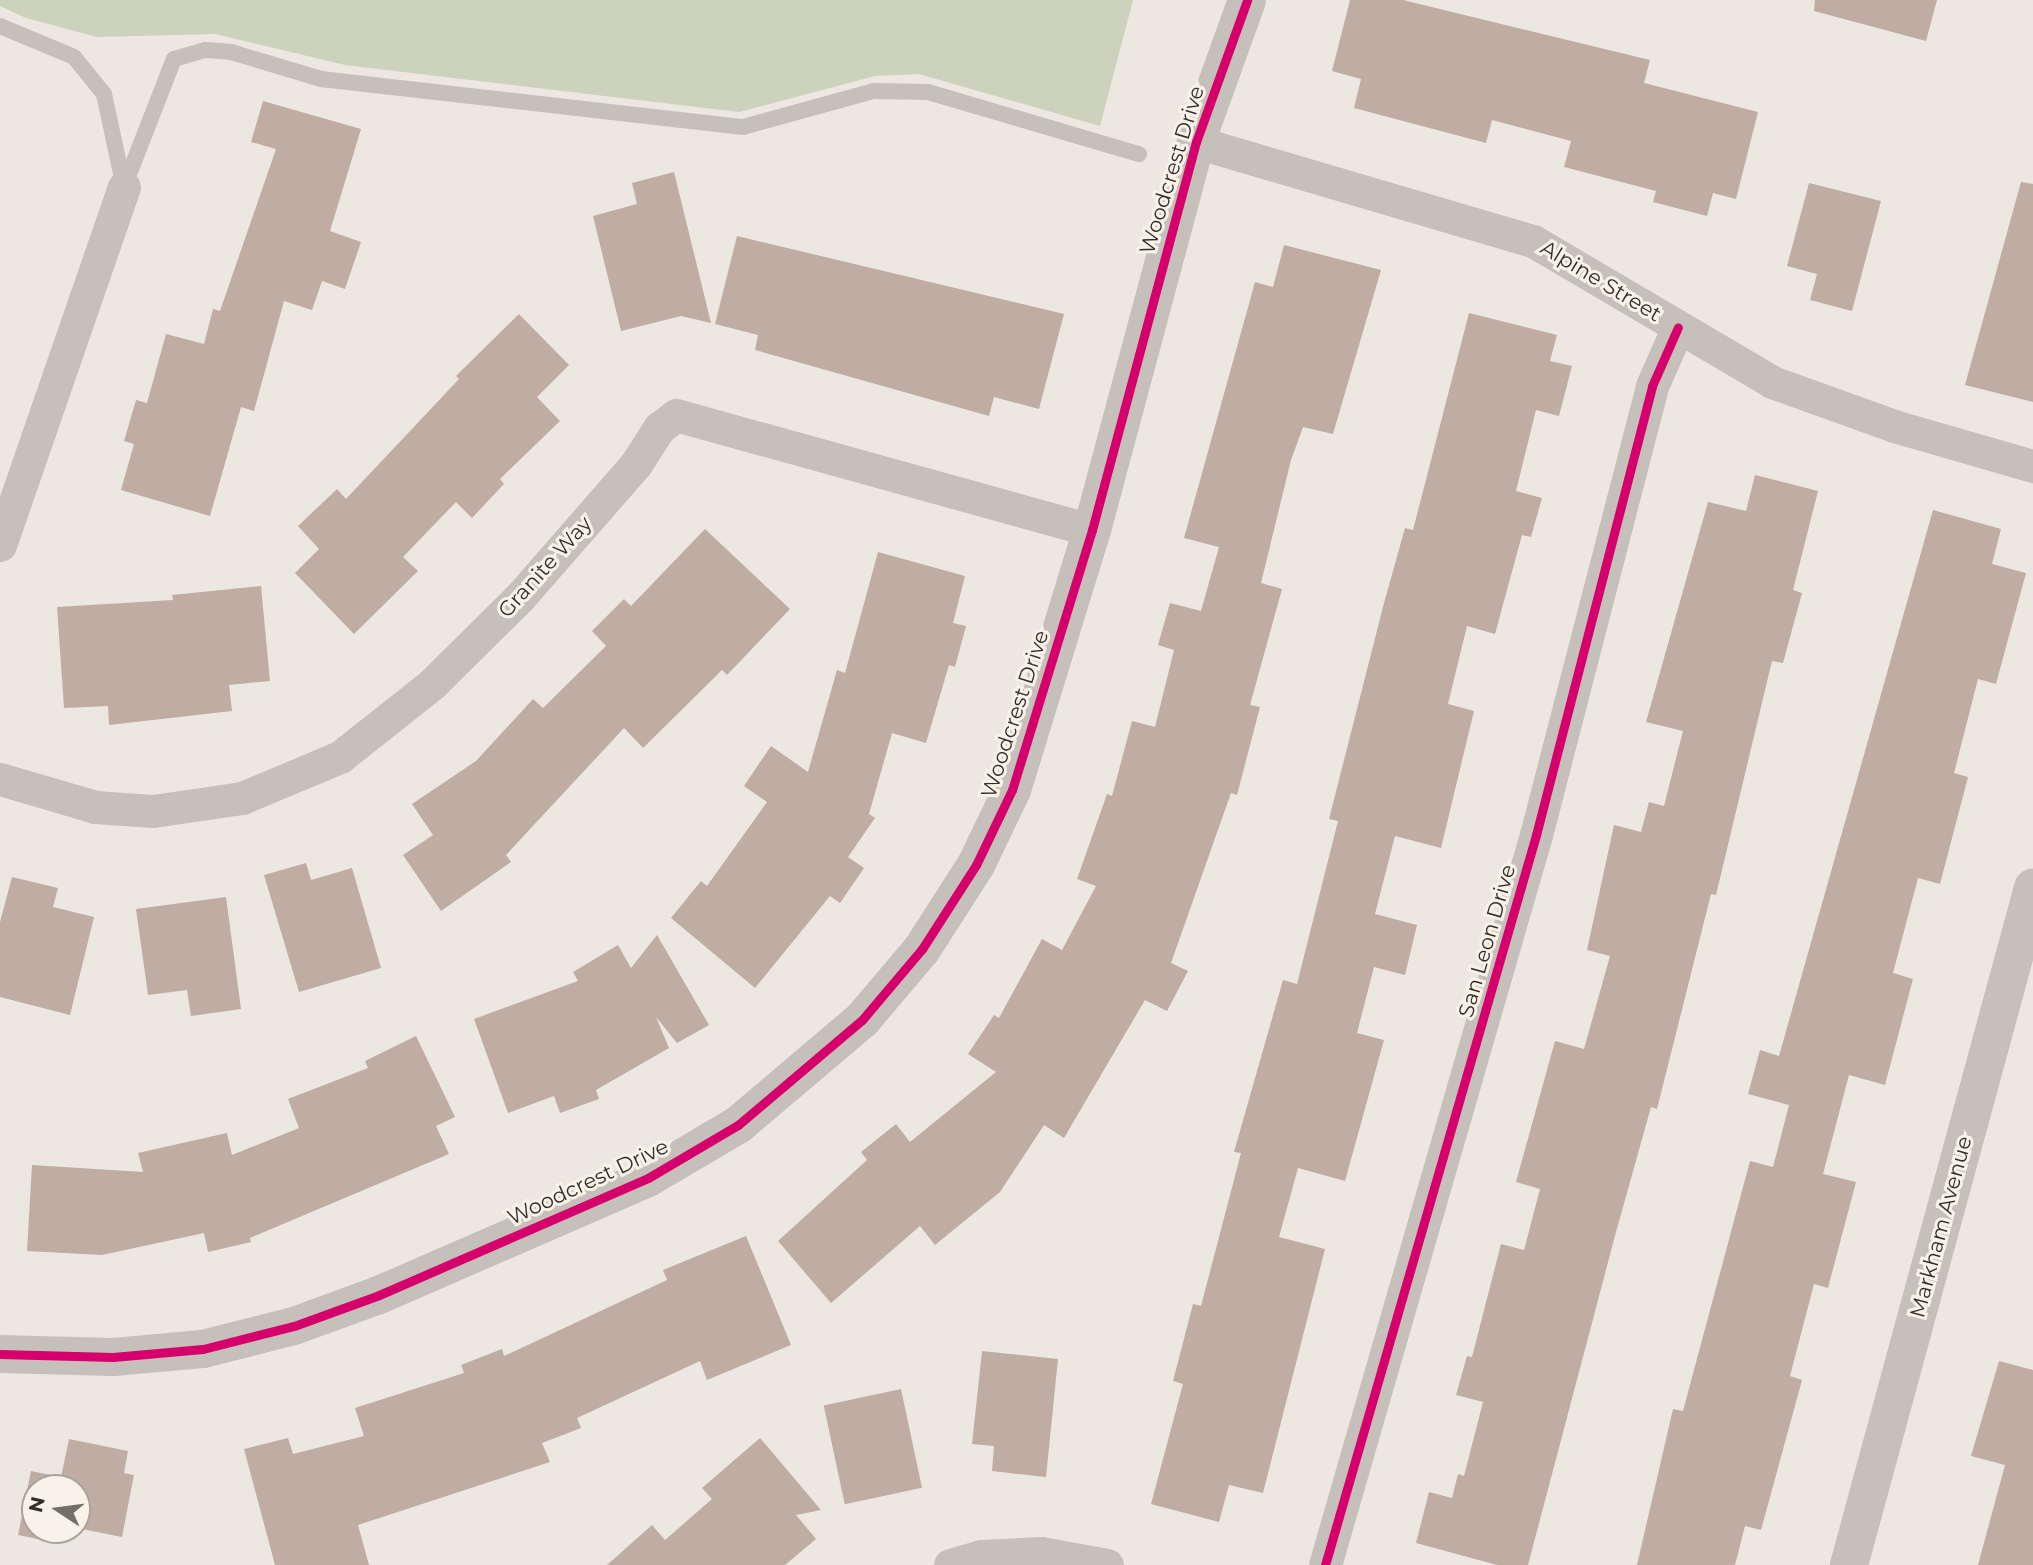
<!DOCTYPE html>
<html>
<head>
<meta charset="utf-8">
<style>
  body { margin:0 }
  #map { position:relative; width:2033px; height:1565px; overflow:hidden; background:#ece7e1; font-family:Montserrat,sans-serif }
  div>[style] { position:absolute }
  .green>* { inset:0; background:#ccd2bc }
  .building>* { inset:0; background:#bfada3; transform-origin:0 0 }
  .service>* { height:16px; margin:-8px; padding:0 8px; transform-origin:8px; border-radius:8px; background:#c5c0ba }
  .minor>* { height:33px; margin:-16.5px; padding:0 16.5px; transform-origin:16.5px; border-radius:16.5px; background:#c5c0ba }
  .tertiary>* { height:38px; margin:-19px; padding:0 19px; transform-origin:19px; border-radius:19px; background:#c5c0ba }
  .cycleway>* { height:9px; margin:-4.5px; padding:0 4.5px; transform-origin:4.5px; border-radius:4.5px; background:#d6006c }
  span { translate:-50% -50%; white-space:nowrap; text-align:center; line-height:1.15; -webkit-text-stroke:6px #f9f2e8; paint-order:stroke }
  .street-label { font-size:21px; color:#362d28 }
  .north { position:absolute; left:21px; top:1474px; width:70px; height:70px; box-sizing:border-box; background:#f9f2e8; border:2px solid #aba39b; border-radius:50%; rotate:283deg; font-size:19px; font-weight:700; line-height:28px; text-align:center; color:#362d28 }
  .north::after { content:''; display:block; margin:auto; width:24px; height:32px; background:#766e69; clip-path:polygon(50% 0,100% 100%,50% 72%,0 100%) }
</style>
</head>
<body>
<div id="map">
  <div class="green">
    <i style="clip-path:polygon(0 0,1133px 0,1100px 126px,919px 74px,875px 76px,739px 112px,345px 65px,215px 34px,97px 37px,26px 18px,0 6px)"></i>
  </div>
  <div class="building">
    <i style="clip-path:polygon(1350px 0,1403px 0,1650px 60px,1644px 83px,1758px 112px,1736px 199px,1713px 193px,1707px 216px,1653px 202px,1656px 191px,1564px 167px,1571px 141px,1492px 120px,1486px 143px,1354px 108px,1361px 79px,1332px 71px)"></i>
    <i style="clip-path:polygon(1815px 0,1937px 0,1926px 41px,1814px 11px)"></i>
    <i style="clip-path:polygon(263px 101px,361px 129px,330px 231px,361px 242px,345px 289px,322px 281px,312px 310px,284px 301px,254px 411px,241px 407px,210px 516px,121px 490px,134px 444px,124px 441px,136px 400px,147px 403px,166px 334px,204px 344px,213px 309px,220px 311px,276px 149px,251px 142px)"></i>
    <i style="clip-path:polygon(674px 172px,711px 323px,681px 316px,621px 331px,593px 216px,637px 204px,632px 183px)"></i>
    <i style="clip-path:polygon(2021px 182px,2033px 184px,2033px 402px,1965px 385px)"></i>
    <i style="clip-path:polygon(1809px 183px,1881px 201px,1852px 311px,1810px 300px,1817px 274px,1787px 266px)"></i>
    <i style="clip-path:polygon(737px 236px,1064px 314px,1039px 409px,994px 397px,989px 416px,755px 350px,758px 335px,715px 324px)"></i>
    <i style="clip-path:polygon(1284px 245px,1381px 270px,1333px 434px,1303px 427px,1291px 460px,1261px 583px,1282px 589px,1250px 705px,1260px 707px,1237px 795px,1231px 793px,1171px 963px,1188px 971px,1167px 1011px,1145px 1000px,1064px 1138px,1044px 1125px,1000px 1192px,935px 1245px,920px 1226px,831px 1303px,778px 1241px,867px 1160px,861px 1152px,896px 1124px,910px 1142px,996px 1072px,968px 1054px,994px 1015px,999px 1018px,1042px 939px,1062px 950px,1096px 886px,1077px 879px,1107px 794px,1112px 796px,1132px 721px,1155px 727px,1174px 650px,1158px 645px,1170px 603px,1201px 611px,1219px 547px,1184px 538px,1255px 282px,1273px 287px)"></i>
    <i style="clip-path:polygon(1469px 313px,1557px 335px,1550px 361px,1572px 366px,1559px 416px,1536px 410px,1516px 491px,1542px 498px,1531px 537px,1522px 535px,1495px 634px,1467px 626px,1448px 704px,1474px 711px,1441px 848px,1395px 836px,1375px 914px,1417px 925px,1405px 975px,1374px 967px,1357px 1033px,1384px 1040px,1345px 1181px,1298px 1168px,1279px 1237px,1325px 1249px,1263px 1493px,1229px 1485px,1219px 1522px,1151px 1504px,1183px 1384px,1173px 1381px,1193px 1304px,1201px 1306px,1241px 1153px,1234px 1152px,1283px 980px,1297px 984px,1338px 821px,1329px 819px,1384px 603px,1405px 528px,1413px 530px)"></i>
    <i style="clip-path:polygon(519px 314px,569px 365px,537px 397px,560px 421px,500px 479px,504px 484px,472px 518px,456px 502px,403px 557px,418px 571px,354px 634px,295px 573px,319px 549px,298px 526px,337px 489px,346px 499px,459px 379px,456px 376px)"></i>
    <i style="clip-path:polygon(1755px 475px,1818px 491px,1793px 590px,1802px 593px,1783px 663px,1772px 661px,1716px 895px,1711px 894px,1657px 1109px,1651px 1107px,1616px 1232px,1528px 1565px,1497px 1565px,1416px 1543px,1429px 1492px,1452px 1498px,1458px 1474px,1464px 1476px,1483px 1402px,1456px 1395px,1467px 1356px,1472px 1357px,1501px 1244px,1524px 1250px,1540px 1189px,1516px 1182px,1555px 1041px,1584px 1049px,1610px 956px,1587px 950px,1614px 825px,1641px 832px,1649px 802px,1664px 806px,1683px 731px,1646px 722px,1708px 502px,1746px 511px)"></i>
    <i style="clip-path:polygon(1933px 510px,2001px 529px,1992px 564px,2026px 573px,1996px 684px,1978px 679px,1954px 773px,1968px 777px,1940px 884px,1918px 878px,1893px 973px,1913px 979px,1885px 1085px,1849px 1075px,1823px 1174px,1856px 1182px,1828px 1288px,1814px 1284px,1790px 1376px,1802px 1380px,1761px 1530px,1745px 1526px,1735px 1565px,1637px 1565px,1673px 1409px,1683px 1411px,1750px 1161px,1773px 1167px,1789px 1105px,1748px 1094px,1760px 1050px,1779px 1056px)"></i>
    <i style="clip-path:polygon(705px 529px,790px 609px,727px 675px,722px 670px,643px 748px,624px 728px,506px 855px,511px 862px,441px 911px,403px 855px,433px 835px,412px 804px,476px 761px,533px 699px,543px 708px,606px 646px,592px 631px,624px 599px,631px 606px)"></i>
    <i style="clip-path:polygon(878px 552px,965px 576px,953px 623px,966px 626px,955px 667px,949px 665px,926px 743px,892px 733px,869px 814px,875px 818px,848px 857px,864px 868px,840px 903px,830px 896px,755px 988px,671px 918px,701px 881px,707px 886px,767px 802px,744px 786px,771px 746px,808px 772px,837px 670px,845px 673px)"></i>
    <i style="clip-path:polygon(261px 586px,270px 681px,229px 685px,232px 711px,109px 725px,108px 706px,64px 708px,57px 607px,173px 600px,172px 595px)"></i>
    <i style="clip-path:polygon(306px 863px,311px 880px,352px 868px,381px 968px,299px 992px,264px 875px)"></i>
    <i style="clip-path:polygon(12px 877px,58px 888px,53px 907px,94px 917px,70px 1015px,0 997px,0 922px)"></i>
    <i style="clip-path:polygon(226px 897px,241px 1009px,191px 1016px,187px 990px,148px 995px,136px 909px)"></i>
    <i style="clip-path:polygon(657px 935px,709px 1025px,677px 1043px,656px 1017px,669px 1048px,596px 1090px,599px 1099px,560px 1113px,554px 1096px,508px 1113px,474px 1019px,578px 981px,573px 972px,618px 945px,631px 968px)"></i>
    <i style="clip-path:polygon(416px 1036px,455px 1117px,436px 1126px,449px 1154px,250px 1238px,251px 1242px,208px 1252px,204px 1233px,102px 1255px,27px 1251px,32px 1165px,143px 1172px,138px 1153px,227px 1133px,232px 1155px,299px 1128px,288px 1099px,368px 1068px,365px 1061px)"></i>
    <i style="clip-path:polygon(746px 1236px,791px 1345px,707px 1380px,700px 1361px,577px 1418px,581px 1428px,542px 1443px,550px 1462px,358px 1525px,369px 1565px,275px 1565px,244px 1449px,288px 1438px,293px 1454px,364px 1436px,355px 1408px,464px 1373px,461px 1365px,502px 1349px,504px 1356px,667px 1280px,663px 1270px)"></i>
    <i style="clip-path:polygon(982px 1351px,1058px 1359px,1046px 1477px,992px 1471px,994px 1446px,972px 1444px)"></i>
    <i style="clip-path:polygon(1999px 1361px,2033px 1370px,2033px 1565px,1978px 1565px,2005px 1465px,1971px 1456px)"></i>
    <i style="left:901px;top:1389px;width:101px;height:79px;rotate:78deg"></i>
    <i style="clip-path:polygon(760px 1438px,821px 1510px,796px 1515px,816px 1539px,785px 1565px,607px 1565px,652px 1525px,665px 1540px,712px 1499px,702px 1488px)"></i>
    <i style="clip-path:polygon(69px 1439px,128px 1451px,124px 1473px,134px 1475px,122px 1537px,77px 1528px,77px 1488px,35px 1488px,35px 1530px,55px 1530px,52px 1542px,18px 1535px,31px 1471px,61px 1477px)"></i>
  </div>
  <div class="service">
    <i style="left:0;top:26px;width:80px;rotate:22.7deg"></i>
    <i style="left:74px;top:57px;width:48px;rotate:51deg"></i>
    <i style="left:104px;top:94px;width:95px;rotate:77.9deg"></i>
    <i style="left:124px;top:187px;width:137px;rotate:-68.7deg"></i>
    <i style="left:174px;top:59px;width:32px;rotate:-16deg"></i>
    <i style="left:205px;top:50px;width:26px;rotate:4deg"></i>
    <i style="left:231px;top:52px;width:94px;rotate:16.7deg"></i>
    <i style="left:321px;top:79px;width:425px;rotate:6.5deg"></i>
    <i style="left:743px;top:127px;width:136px;rotate:-15.4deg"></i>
    <i style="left:874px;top:91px;width:54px;rotate:1.1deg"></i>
    <i style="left:928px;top:92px;width:220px;rotate:16.4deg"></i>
  </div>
  <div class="minor">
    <i style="left:1196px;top:142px;width:351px;rotate:16.4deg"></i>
    <i style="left:1533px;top:241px;width:277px;rotate:30.5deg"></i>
    <i style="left:1772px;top:382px;width:130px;rotate:19.8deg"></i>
    <i style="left:1894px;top:426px;width:145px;rotate:16.1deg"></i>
    <i style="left:0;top:545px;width:379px;rotate:-70.9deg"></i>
    <i style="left:0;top:779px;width:99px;rotate:16.4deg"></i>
    <i style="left:95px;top:807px;width:58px;rotate:3.9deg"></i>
    <i style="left:153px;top:811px;width:90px;rotate:-8.3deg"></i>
    <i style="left:242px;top:798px;width:106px;rotate:-22.7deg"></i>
    <i style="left:340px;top:757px;width:117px;rotate:-38.4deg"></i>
    <i style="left:432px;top:684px;width:124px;rotate:-44.7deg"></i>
    <i style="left:520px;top:597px;width:176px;rotate:-48.9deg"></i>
    <i style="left:636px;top:464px;width:43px;rotate:-57.4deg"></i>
    <i style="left:659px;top:428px;width:21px;rotate:-37deg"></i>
    <i style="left:676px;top:415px;width:432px;rotate:15.5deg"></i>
    <i style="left:950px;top:1565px;width:33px;rotate:-16deg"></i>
    <i style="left:982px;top:1556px;width:59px;rotate:-2.9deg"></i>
    <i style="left:1041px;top:1553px;width:67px;rotate:10.3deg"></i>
    <i style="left:1325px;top:1565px;width:760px;rotate:-73.88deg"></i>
    <i style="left:1536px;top:835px;width:464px;rotate:-75.5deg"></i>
    <i style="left:1652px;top:386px;width:64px;rotate:-66.2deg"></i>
  </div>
  <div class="tertiary">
    <i style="left:0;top:1354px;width:113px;rotate:1.5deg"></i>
    <i style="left:113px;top:1357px;width:90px;rotate:-5.1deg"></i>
    <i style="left:203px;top:1349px;width:94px;rotate:-14.2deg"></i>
    <i style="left:294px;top:1326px;width:90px;rotate:-20deg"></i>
    <i style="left:379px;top:1295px;width:293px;rotate:-23.5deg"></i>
    <i style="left:648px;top:1178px;width:104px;rotate:-30.5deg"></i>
    <i style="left:738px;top:1125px;width:162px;rotate:-40.3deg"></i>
    <i style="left:862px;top:1020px;width:93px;rotate:-49.8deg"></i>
    <i style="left:922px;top:949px;width:100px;rotate:-57.3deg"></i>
    <i style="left:976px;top:865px;width:83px;rotate:-64.4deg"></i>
    <i style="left:1012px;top:790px;width:272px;rotate:-72.9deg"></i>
    <i style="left:1092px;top:530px;width:402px;rotate:-75deg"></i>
    <i style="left:1196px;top:142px;width:151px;rotate:-70.2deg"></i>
    <i style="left:1849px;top:1565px;width:702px;rotate:-74.8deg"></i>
  </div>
  <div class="cycleway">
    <i style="left:0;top:1354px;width:113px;rotate:1.5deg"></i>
    <i style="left:113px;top:1357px;width:90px;rotate:-5.1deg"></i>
    <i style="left:203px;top:1349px;width:94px;rotate:-14.2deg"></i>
    <i style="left:294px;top:1326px;width:90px;rotate:-20deg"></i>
    <i style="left:379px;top:1295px;width:293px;rotate:-23.5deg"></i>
    <i style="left:648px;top:1178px;width:104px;rotate:-30.5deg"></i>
    <i style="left:738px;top:1125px;width:162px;rotate:-40.3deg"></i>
    <i style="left:862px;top:1020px;width:93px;rotate:-49.8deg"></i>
    <i style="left:922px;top:949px;width:100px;rotate:-57.3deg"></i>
    <i style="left:976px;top:865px;width:83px;rotate:-64.4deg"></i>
    <i style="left:1012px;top:790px;width:272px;rotate:-72.9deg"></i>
    <i style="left:1092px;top:530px;width:402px;rotate:-75deg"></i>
    <i style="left:1196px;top:142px;width:151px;rotate:-70.2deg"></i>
    <i style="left:1325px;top:1565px;width:760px;rotate:-73.88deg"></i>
    <i style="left:1536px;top:835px;width:464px;rotate:-75.5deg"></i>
    <i style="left:1652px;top:386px;width:64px;rotate:-66.2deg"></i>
  </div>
  <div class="street-label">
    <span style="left:1172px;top:170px;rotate:-73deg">Woodcrest Drive</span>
    <span style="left:1601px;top:281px;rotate:31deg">Alpine Street</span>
    <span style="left:545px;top:567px;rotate:-48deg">Granite Way</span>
    <span style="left:1015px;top:714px;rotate:-72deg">Woodcrest Drive</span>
    <span style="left:1487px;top:941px;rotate:-74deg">San Leon Drive</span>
    <span style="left:588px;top:1182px;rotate:-25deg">Woodcrest Drive</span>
    <span style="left:1941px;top:1227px;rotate:-75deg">Markham Avenue</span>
  </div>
  <div class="north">N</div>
</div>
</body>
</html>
